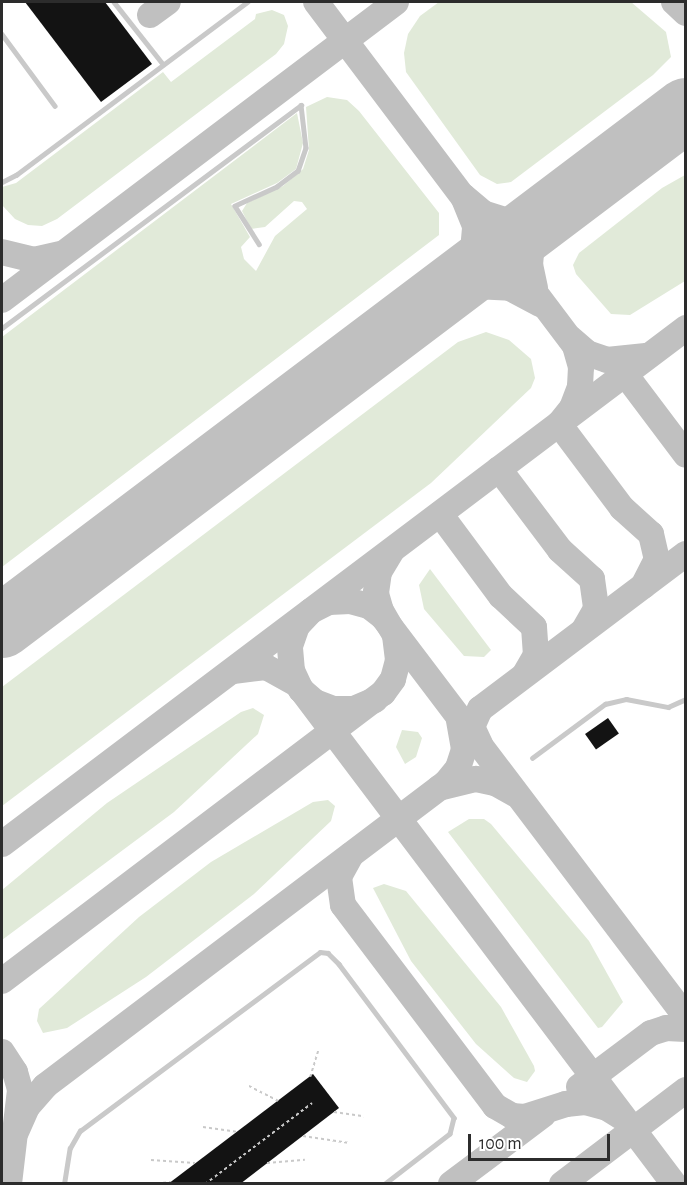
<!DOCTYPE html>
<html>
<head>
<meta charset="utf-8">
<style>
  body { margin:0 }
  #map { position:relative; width:687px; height:1185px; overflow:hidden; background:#fff; font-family:"Alegreya Sans",sans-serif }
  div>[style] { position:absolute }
  .green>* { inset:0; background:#e1ead9 }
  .taxiway>* { height:26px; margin:-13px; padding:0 13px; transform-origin:13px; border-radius:13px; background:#c0c0c0 }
  .runway>* { height:64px; margin:-32px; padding:0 32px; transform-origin:32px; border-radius:32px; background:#c0c0c0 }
  .building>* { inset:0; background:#131313; transform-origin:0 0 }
  .path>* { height:1.5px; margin-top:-0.75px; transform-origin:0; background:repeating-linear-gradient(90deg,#c9c9c9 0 3px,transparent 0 6px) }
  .lane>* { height:4.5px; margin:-2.25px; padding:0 2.25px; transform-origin:2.25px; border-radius:2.25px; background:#c9c9c9 }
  span { translate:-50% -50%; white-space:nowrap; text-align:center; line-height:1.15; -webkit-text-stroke:6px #fff; paint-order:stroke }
  .frame { position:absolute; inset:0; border:3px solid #2c2c2c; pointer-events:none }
  .scale { position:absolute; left:468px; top:1134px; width:142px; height:27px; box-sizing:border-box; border:3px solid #2c2c2c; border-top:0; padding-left:8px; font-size:18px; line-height:21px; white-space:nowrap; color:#2c2c2c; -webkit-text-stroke:4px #fff; paint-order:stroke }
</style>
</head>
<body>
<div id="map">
  <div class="green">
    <i style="clip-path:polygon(439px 2px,631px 2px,666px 32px,671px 57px,653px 75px,511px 182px,497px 184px,480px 175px,406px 72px,404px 53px,408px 34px,420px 16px)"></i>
    <i style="clip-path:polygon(272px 10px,284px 15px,288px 26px,284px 44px,276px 54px,57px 219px,42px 226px,28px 225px,15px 219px,2px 205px,2px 187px,16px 183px,163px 72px,171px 82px,255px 19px,256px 14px)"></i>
    <i style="clip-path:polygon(327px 97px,347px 100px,359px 111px,439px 213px,439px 235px,2px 567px,2px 337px,297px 113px,303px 143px,296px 169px,277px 183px,231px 204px,250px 237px,241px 247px,244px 259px,256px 271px,275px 236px,307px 209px,302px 202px,294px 201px,265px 227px,251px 229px,242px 211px,247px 203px,283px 186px,303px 169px,309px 150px,306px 107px)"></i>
    <i style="clip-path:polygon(685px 175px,685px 281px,630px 315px,611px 314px,576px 274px,573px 265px,579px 253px,662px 188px)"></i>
    <i style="clip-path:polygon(486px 332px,509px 340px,531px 359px,535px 378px,531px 388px,431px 483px,2px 806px,2px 687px,458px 342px)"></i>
    <i style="clip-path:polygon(430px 569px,491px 650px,484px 657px,464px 656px,424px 609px,419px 585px)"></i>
    <i style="clip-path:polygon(253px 708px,264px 715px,258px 734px,174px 812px,2px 940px,2px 890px,107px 803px,241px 712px)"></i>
    <i style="clip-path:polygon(402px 730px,418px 732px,422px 738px,416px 757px,405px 764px,396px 747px)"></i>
    <i style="clip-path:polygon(328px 800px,335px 806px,331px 821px,254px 894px,146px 977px,67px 1028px,43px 1033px,37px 1021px,39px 1009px,139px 917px,211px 862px,313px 802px)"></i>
    <i style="clip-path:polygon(469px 819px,484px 819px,491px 824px,589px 941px,623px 1002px,602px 1027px,598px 1028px,448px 832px)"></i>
    <i style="clip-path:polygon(384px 884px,406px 891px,501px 1007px,534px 1066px,535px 1071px,527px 1082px,514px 1078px,476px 1044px,411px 961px,373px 888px)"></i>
  </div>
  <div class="taxiway">
    <i style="left:316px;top:2px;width:431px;rotate:53deg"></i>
    <i style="left:575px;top:346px;width:22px;rotate:74deg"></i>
    <i style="left:581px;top:367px;width:20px;rotate:93deg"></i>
    <i style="left:580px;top:387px;width:22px;rotate:111deg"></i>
    <i style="left:572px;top:408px;width:21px;rotate:129deg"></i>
    <i style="left:559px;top:424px;width:105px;rotate:53.1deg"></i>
    <i style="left:622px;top:508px;width:39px;rotate:42deg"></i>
    <i style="left:651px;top:534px;width:26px;rotate:77deg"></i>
    <i style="left:657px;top:559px;width:30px;rotate:117deg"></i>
    <i style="left:674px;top:2px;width:16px;rotate:43deg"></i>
    <i style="left:150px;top:15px;width:22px;rotate:-36deg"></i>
    <i style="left:2px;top:252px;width:33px;rotate:14deg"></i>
    <i style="left:34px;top:260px;width:26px;rotate:-13deg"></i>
    <i style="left:535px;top:288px;width:24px;rotate:-102deg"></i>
    <i style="left:530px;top:265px;width:21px;rotate:-85deg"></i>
    <i style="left:532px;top:244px;width:40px;rotate:-55.1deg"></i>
    <i style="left:443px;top:293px;width:33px;rotate:-47deg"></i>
    <i style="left:465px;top:269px;width:20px;rotate:-66deg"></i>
    <i style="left:473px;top:251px;width:25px;rotate:-85deg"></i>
    <i style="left:475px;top:226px;width:32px;rotate:-112deg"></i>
    <i style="left:463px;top:196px;width:26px;rotate:40deg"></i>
    <i style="left:483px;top:213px;width:26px;rotate:18deg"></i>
    <i style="left:508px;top:221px;width:27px;rotate:-6deg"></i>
    <i style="left:535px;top:218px;width:31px;rotate:-31deg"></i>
    <i style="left:2px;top:300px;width:494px;rotate:-37.1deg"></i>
    <i style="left:415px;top:314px;width:41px;rotate:-31deg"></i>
    <i style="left:450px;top:293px;width:26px;rotate:-16deg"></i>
    <i style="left:475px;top:286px;width:35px;rotate:3deg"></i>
    <i style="left:510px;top:288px;width:34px;rotate:28deg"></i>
    <i style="left:570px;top:338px;width:23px;rotate:41deg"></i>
    <i style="left:587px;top:353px;width:21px;rotate:19deg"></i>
    <i style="left:607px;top:360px;width:39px;rotate:-6deg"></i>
    <i style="left:625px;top:374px;width:101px;rotate:53deg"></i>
    <i style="left:499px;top:469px;width:101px;rotate:53deg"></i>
    <i style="left:560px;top:550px;width:43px;rotate:42.2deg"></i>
    <i style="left:592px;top:579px;width:30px;rotate:82deg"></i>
    <i style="left:596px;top:609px;width:24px;rotate:120deg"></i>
    <i style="left:440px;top:514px;width:102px;rotate:53.4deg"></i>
    <i style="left:501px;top:596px;width:45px;rotate:43.2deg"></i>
    <i style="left:534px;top:627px;width:28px;rotate:86deg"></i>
    <i style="left:536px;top:655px;width:22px;rotate:120deg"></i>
    <i style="left:233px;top:671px;width:33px;rotate:-7deg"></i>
    <i style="left:266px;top:667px;width:35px;rotate:29deg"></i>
    <i style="left:297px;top:684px;width:626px;rotate:52.98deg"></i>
    <i style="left:375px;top:700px;width:23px;rotate:157deg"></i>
    <i style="left:354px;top:709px;width:21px;rotate:180deg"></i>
    <i style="left:333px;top:709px;width:19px;rotate:-159deg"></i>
    <i style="left:315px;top:702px;width:18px;rotate:-139deg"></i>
    <i style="left:301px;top:690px;width:21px;rotate:-115deg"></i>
    <i style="left:292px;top:671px;width:25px;rotate:-95deg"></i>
    <i style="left:290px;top:646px;width:21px;rotate:-71deg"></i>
    <i style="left:297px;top:626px;width:21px;rotate:-47deg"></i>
    <i style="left:311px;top:611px;width:20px;rotate:-27deg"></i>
    <i style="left:329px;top:602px;width:21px;rotate:-3deg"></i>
    <i style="left:350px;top:601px;width:20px;rotate:15deg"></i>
    <i style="left:369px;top:606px;width:18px;rotate:38deg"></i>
    <i style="left:383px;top:617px;width:502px;rotate:52.86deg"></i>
    <i style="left:480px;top:744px;width:19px;rotate:-115deg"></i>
    <i style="left:472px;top:727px;width:20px;rotate:-66deg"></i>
    <i style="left:480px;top:709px;width:258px;rotate:-37deg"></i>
    <i style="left:439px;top:788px;width:38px;rotate:-14deg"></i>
    <i style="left:476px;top:779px;width:19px;rotate:12deg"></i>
    <i style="left:495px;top:783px;width:23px;rotate:29deg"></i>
    <i style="left:2px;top:844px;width:857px;rotate:-37.03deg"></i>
    <i style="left:351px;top:855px;width:25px;rotate:119deg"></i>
    <i style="left:339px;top:877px;width:28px;rotate:82deg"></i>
    <i style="left:343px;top:905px;width:252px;rotate:52.9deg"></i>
    <i style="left:495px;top:1106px;width:20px;rotate:30deg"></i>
    <i style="left:512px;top:1116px;width:13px;rotate:4deg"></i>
    <i style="left:525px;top:1117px;width:43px;rotate:-17.6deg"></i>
    <i style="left:566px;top:1104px;width:19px;rotate:-6deg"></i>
    <i style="left:585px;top:1102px;width:23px;rotate:15deg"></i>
    <i style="left:607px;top:1108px;width:19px;rotate:32deg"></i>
    <i style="left:2px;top:981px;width:478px;rotate:-37.1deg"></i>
    <i style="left:383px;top:693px;width:17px;rotate:-54deg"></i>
    <i style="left:393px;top:679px;width:20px;rotate:-75deg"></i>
    <i style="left:398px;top:660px;width:25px;rotate:-97deg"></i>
    <i style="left:395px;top:635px;width:28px;rotate:-120deg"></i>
    <i style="left:381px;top:611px;width:19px;rotate:-106deg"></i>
    <i style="left:376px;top:593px;width:21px;rotate:-82deg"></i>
    <i style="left:379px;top:572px;width:23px;rotate:-59deg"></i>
    <i style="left:2px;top:1052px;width:24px;rotate:57deg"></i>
    <i style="left:15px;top:1072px;width:19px;rotate:74deg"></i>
    <i style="left:20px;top:1090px;width:95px;rotate:96.7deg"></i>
    <i style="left:579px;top:1087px;width:90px;rotate:-36.9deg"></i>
    <i style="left:651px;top:1033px;width:16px;rotate:-18deg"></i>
    <i style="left:666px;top:1028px;width:20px;rotate:3deg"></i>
    <i style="left:16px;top:1132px;width:27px;rotate:-66deg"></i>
    <i style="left:27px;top:1107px;width:28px;rotate:-49deg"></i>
    <i style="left:45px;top:1086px;width:503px;rotate:-37.08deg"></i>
    <i style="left:446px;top:783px;width:19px;rotate:-51deg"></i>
    <i style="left:458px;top:768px;width:20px;rotate:-72deg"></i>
    <i style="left:464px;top:749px;width:29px;rotate:-100deg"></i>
    <i style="left:451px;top:1184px;width:115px;rotate:-36.9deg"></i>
    <i style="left:562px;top:1184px;width:156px;rotate:-37.2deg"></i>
  </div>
  <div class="runway">
    <i style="left:2px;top:626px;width:857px;rotate:-37.03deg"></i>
  </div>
  <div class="building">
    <i style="clip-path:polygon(25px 2px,105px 2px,152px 64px,101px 102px)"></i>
    <i style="left:608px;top:718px;width:19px;height:28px;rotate:55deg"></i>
    <i style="clip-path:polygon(313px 1074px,339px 1108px,240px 1184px,168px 1184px)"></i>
  </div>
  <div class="path">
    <i style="left:310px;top:1077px;width:27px;rotate:-73deg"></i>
    <i style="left:249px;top:1086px;width:33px;rotate:27deg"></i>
    <i style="left:334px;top:1112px;width:30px;rotate:8deg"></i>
    <i style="left:203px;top:1127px;width:34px;rotate:8deg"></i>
    <i style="left:303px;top:1136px;width:47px;rotate:8.7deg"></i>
    <i style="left:151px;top:1160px;width:44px;rotate:3.9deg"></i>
    <i style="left:267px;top:1163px;width:38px;rotate:-5deg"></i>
    <i style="left:151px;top:1184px;width:20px;rotate:-6deg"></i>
    <i style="left:205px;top:1184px;width:134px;rotate:-37.1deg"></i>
  </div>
  <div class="lane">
    <i style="left:114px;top:2px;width:79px;rotate:51.7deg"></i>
    <i style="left:2px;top:34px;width:89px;rotate:53.6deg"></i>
    <i style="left:2px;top:182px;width:16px;rotate:-27deg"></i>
    <i style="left:16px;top:175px;width:289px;rotate:-36.8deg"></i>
    <i style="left:2px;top:328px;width:373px;rotate:-36.7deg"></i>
    <i style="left:301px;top:105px;width:43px;rotate:83.4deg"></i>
    <i style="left:306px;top:148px;width:24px;rotate:109deg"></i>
    <i style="left:298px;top:171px;width:26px;rotate:143deg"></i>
    <i style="left:277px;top:187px;width:46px;rotate:155.7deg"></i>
    <i style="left:235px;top:206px;width:45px;rotate:57.7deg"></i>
    <i style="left:532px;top:758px;width:91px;rotate:-36.5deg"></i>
    <i style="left:605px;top:704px;width:22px;rotate:-13deg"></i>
    <i style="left:626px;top:699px;width:43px;rotate:10.8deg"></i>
    <i style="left:668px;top:707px;width:20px;rotate:-24deg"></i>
    <i style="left:64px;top:1184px;width:36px;rotate:-81deg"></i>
    <i style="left:70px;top:1148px;width:20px;rotate:-60deg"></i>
    <i style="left:80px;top:1131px;width:299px;rotate:-36.7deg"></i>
    <i style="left:320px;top:952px;width:8px;rotate:7deg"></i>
    <i style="left:328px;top:953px;width:16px;rotate:45deg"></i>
    <i style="left:339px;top:964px;width:192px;rotate:53.2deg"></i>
    <i style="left:454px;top:1118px;width:16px;rotate:104deg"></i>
    <i style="left:450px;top:1134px;width:82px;rotate:142.4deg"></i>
  </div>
  <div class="frame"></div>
  <div class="scale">100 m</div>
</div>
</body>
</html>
